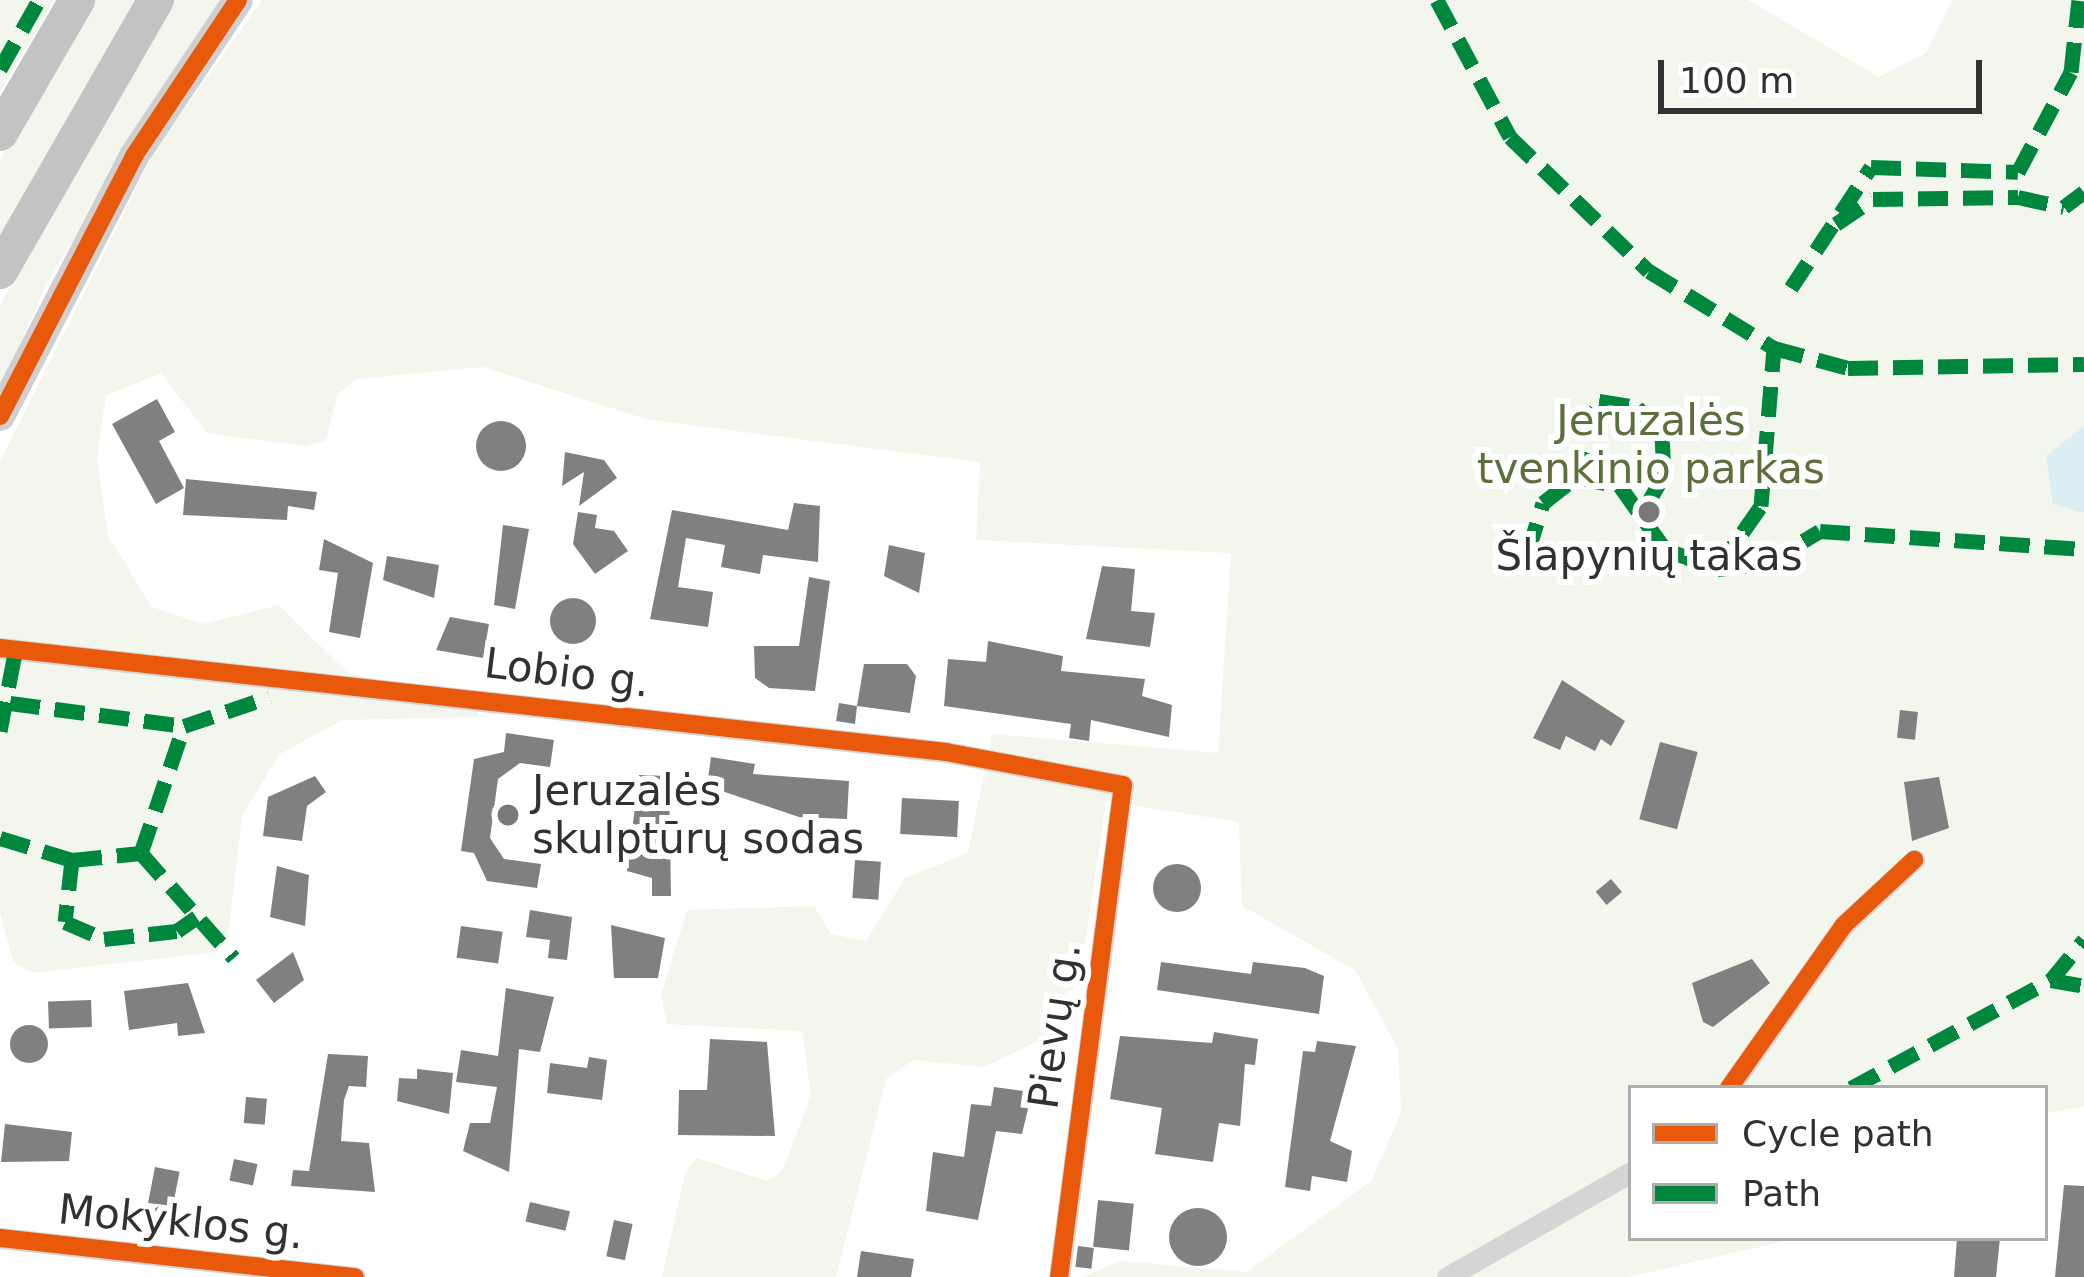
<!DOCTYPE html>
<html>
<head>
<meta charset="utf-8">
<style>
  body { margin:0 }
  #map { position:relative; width:2084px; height:1277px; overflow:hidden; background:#fff; font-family:"DejaVu Sans",sans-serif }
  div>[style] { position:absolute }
  .green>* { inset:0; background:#f3f6ed }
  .water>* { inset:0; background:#daeef3 }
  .building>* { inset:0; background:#808080; transform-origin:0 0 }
  .round { border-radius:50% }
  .street>* { height:21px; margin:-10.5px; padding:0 10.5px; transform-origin:10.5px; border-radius:10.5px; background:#d5d5d5 }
  .secondary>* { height:30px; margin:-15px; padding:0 15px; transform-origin:15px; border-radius:15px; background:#cfcfcf }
  .highway>* { height:36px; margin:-18px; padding:0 18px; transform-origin:18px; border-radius:18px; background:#c3c3c3 }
  .quiet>* { height:15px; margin-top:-7.5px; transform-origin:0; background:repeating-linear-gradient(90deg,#00873e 0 30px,transparent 0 45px) }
  .cycleway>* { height:18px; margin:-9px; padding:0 9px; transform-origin:9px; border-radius:9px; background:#e8590c }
  .dots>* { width:33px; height:33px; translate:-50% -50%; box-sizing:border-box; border:6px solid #fff; border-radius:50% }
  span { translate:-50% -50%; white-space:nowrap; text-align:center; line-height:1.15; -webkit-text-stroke:12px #fff; paint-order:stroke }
  .park-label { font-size:42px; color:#5c703b }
  .poi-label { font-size:42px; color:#313131 }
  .left { translate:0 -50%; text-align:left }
  .street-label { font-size:42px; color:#313131 }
  .legend { position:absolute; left:1628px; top:1085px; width:420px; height:156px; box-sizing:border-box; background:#fff; border:3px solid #adadad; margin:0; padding:15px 21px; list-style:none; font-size:36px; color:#313131 }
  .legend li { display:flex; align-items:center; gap:24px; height:60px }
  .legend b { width:60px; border:3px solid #adadad }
  .scale { position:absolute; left:1658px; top:60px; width:324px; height:54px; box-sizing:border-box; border:6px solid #313131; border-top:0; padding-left:15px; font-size:36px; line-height:42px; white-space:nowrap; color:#313131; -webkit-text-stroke:9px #fff; paint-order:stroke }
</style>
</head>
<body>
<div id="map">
  <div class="green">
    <i style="clip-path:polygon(0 0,55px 0,0 92px)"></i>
    <i style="clip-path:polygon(93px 0,137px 0,0 238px,0 160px)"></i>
    <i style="clip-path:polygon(174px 0,224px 0,48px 281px,0 389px,0 305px)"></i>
    <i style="clip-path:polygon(262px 0,1748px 0,1879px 77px,1926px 53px,1952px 0,2084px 0,2084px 1107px,2045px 1113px,2045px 1088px,1631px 1088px,1631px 1238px,1798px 1238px,1629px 1277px,1082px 1277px,1120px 1261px,1247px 1272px,1371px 1181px,1401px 1113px,1398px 1049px,1355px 970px,1242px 906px,1239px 822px,1106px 801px,1081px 972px,1050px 1035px,984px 1067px,913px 1060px,886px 1079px,836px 1277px,662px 1277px,685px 1173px,697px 1158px,767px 1181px,783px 1170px,811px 1095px,802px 1031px,667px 1024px,661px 994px,687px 910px,814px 906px,831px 934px,866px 941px,905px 878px,968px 853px,992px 734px,1218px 753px,1231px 553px,976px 540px,980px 462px,649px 420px,483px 367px,356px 379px,338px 394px,326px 440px,305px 446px,207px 433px,161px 373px,106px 395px,97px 459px,108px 536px,152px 607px,203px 624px,279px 605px,348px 673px,477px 707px,479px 717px,342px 720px,280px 754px,242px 815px,228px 939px,216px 952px,32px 973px,13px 961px,0 912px,0 462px,155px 150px)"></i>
  </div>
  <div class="water">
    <i style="clip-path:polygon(2084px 426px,2084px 512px,2080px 512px,2053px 504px,2046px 456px)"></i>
  </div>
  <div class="building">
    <i style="clip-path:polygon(157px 399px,175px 432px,159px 441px,184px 488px,156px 504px,112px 424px)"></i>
    <i class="round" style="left:476px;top:421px;width:50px;height:50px"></i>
    <i style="clip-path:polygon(565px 452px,604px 460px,617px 478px,579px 506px,584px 472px,562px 486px)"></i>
    <i style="clip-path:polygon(186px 479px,317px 492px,314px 510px,288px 506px,287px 520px,183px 515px)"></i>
    <i style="clip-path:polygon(794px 503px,820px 506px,818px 562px,763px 555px,760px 574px,721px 567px,725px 545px,686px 538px,678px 587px,713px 592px,708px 627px,650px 619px,672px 510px,788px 530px)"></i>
    <i style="clip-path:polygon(578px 512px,597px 515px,595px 528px,614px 531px,628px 551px,595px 574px,573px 544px)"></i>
    <i style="clip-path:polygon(503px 525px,529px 529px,515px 609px,494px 605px)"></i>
    <i style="clip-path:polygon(324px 539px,373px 563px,360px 638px,329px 632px,338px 573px,319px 570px)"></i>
    <i style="clip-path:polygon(889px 545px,925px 553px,919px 593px,884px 576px)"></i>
    <i style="clip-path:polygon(387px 556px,439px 565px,434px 598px,383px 580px)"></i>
    <i style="clip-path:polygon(1102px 566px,1135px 569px,1131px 611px,1155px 613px,1150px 647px,1086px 639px)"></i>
    <i style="clip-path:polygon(809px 577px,830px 581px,815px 691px,769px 688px,755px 678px,754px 646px,799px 646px)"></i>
    <i class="round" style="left:550px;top:598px;width:46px;height:46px"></i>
    <i style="clip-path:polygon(450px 617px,489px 624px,483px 658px,436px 650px)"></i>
    <i style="clip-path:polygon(988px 641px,1063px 656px,1061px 671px,1145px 679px,1142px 696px,1172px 705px,1169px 737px,1091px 720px,1089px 741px,1069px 738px,1071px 724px,944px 706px,948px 659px,986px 662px)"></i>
    <i style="clip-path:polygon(864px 664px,907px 664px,916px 676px,910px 713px,857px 706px,855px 724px,836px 721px,839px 703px,857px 706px)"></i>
    <i style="clip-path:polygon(1562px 680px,1625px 721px,1611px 746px,1601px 739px,1595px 751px,1566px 736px,1560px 750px,1533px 738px)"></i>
    <i style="left:1900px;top:710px;width:18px;height:28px;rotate:6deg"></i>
    <i style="clip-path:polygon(506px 733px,554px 740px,550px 767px,520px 763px,498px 779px,490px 838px,504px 859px,541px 864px,537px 888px,487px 881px,474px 853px,461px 851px,474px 759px,504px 752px)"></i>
    <i style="left:1660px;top:742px;width:39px;height:80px;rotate:15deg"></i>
    <i style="clip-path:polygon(711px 757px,755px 764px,753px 774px,849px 781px,847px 819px,799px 817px,707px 786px)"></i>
    <i style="clip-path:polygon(639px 775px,669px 776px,671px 896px,652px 896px,652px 878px,627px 871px)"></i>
    <i style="clip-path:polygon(315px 776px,326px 792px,307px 806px,302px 841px,263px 836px,268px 797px)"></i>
    <i style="clip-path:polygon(1939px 777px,1949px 828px,1912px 841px,1904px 782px)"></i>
    <i style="left:902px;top:798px;width:57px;height:36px;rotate:3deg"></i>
    <i style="left:855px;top:860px;width:26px;height:38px;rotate:4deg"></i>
    <i class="round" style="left:1153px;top:864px;width:48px;height:48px"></i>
    <i style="clip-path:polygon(277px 866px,309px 875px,305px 926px,270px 917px)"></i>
    <i style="left:1611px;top:879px;width:17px;height:20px;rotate:50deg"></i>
    <i style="clip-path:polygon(530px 910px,572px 917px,567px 960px,548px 958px,550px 940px,526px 937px)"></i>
    <i style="clip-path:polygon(611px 925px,665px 938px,658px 978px,614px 978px)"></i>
    <i style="left:461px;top:926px;width:42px;height:32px;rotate:8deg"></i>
    <i style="clip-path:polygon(293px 952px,304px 980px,274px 1003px,256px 980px)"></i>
    <i style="clip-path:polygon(1752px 959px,1770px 983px,1713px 1027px,1703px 1022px,1692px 983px)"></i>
    <i style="clip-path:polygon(1161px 962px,1251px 974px,1253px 962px,1305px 968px,1324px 976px,1319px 1014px,1157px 990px)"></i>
    <i style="clip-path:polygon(188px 983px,205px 1033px,178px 1036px,177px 1023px,129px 1030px,124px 991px)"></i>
    <i style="clip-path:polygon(506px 988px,554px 997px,540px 1052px,519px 1049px,509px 1172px,463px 1151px,470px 1123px,490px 1123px,497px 1087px,456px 1082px,461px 1050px,498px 1056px)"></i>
    <i style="left:91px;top:1000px;width:27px;height:43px;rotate:88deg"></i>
    <i class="round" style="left:10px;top:1025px;width:38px;height:38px"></i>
    <i style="clip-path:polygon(1214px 1032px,1258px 1039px,1255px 1065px,1245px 1064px,1240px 1126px,1219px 1123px,1213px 1162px,1155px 1154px,1162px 1108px,1110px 1099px,1120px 1036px,1212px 1043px)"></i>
    <i style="clip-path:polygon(710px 1039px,767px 1042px,775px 1136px,678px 1135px,679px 1090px,707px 1090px)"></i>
    <i style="clip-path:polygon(1317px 1041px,1356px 1046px,1330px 1141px,1352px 1151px,1347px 1182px,1312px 1176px,1310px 1191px,1285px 1187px,1303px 1051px,1315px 1052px)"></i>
    <i style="clip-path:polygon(328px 1054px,368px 1056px,366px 1087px,349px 1086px,344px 1100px,341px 1141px,369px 1143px,375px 1192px,291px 1186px,293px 1170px,309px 1171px)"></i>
    <i style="clip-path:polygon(589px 1057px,607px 1060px,602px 1100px,547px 1093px,550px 1063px,587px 1068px)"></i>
    <i style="clip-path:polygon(417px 1069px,453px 1073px,449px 1114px,397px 1101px,399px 1078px,417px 1079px)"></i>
    <i style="clip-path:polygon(994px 1087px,1032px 1092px,1022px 1134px,996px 1131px,978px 1220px,926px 1211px,933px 1152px,964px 1157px,971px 1104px,991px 1106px)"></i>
    <i style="left:246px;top:1097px;width:21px;height:26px;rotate:5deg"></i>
    <i style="clip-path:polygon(5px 1124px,72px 1132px,69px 1161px,1px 1162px)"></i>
    <i style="left:234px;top:1159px;width:24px;height:22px;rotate:12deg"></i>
    <i style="left:155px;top:1167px;width:25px;height:45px;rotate:11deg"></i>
    <i style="clip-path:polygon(2064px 1185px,2084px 1186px,2084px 1277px,2055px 1277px)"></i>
    <i style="left:1098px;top:1200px;width:36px;height:47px;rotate:6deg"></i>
    <i style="left:530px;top:1202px;width:41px;height:20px;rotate:13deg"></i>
    <i class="round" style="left:1169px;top:1208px;width:58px;height:58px"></i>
    <i style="left:614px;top:1220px;width:19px;height:37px;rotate:12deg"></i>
    <i style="clip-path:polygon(1957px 1238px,2000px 1238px,1996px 1277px,1954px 1277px)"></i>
    <i style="left:1078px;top:1246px;width:16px;height:21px;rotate:7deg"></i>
    <i style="clip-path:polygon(861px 1251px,914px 1259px,911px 1277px,857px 1277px)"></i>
  </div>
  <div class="street">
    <i style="left:0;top:648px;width:952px;rotate:6.27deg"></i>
    <i style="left:946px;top:752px;width:180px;rotate:10.6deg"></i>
    <i style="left:1123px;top:785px;width:496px;rotate:97.4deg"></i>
    <i style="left:1729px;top:1088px;width:199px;rotate:-54.8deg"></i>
    <i style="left:1844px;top:925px;width:96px;rotate:-42.9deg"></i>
    <i style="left:0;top:1238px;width:357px;rotate:6.3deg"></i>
    <i style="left:1447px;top:1277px;width:212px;rotate:-29.7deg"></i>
  </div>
  <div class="secondary">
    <i style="left:0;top:416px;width:292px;rotate:-62.7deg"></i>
    <i style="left:134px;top:156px;width:187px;rotate:-56.3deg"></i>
  </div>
  <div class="highway">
    <i style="left:0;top:133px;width:154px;rotate:-59.9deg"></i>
    <i style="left:0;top:271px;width:313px;rotate:-60.1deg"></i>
  </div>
  <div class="quiet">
    <i style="left:1437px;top:0;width:155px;rotate:61.9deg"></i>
    <i style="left:1510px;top:137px;width:193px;rotate:44deg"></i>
    <i style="left:1649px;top:271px;width:147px;rotate:31.6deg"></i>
    <i style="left:1774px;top:348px;width:77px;rotate:15.1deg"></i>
    <i style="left:1848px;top:368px;width:236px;rotate:-1deg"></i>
    <i style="left:0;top:69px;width:79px;rotate:-60.5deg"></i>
    <i style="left:1836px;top:224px;width:45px;rotate:-34deg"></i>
    <i style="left:1873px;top:199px;width:145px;rotate:-0.8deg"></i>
    <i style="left:2018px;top:197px;width:47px;rotate:12.3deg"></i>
    <i style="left:2064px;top:207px;width:25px;rotate:-37deg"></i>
    <i style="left:1791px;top:288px;width:145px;rotate:-56.5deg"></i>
    <i style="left:1871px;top:167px;width:147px;rotate:1.9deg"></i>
    <i style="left:2018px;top:172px;width:113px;rotate:-62.1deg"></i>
    <i style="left:2071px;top:72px;width:72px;rotate:-83.7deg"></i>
    <i style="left:1573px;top:479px;width:82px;rotate:-71.6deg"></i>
    <i style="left:1599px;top:401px;width:38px;rotate:9deg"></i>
    <i style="left:1637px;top:407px;width:38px;rotate:48deg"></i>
    <i style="left:1662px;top:435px;width:40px;rotate:87.1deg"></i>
    <i style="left:1664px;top:475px;width:46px;rotate:119.9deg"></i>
    <i style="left:1528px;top:552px;width:51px;rotate:-73deg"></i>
    <i style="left:1543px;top:503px;width:42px;rotate:-38.2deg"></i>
    <i style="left:1576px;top:477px;width:45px;rotate:11.6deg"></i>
    <i style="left:1620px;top:486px;width:77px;rotate:54.5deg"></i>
    <i style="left:1665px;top:549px;width:56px;rotate:21deg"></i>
    <i style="left:1717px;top:569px;width:48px;rotate:-5.9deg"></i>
    <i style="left:1765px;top:564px;width:64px;rotate:-31deg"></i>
    <i style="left:1820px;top:531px;width:265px;rotate:3.9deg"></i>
    <i style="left:1717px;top:569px;width:77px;rotate:-55.1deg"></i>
    <i style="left:1761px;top:506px;width:159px;rotate:-85.3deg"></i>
    <i style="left:10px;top:703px;width:176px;rotate:7.5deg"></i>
    <i style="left:184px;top:726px;width:90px;rotate:-18.8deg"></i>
    <i style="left:0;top:731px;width:85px;rotate:-79.1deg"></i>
    <i style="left:0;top:838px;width:75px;rotate:17deg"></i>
    <i style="left:72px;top:860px;width:69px;rotate:-5.8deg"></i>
    <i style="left:141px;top:853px;width:140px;rotate:48.5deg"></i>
    <i style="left:141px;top:853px;width:134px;rotate:-71.3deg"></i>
    <i style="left:72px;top:860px;width:62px;rotate:96.4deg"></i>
    <i style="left:65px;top:922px;width:43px;rotate:23.6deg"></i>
    <i style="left:104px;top:939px;width:73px;rotate:-6.3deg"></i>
    <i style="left:177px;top:931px;width:24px;rotate:-35deg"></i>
    <i style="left:2051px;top:980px;width:34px;rotate:10deg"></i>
    <i style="left:1851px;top:1088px;width:227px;rotate:-28.4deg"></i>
    <i style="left:2051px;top:980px;width:52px;rotate:-50.5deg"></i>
  </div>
  <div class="cycleway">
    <i style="left:0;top:416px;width:292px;rotate:-62.7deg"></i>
    <i style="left:134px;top:156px;width:187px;rotate:-56.3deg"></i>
    <i style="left:0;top:648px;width:952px;rotate:6.27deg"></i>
    <i style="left:946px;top:752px;width:180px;rotate:10.6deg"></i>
    <i style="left:1123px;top:785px;width:496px;rotate:97.4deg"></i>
    <i style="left:1729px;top:1088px;width:199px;rotate:-54.8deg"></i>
    <i style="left:1844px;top:925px;width:96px;rotate:-42.9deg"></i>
    <i style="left:0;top:1238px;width:357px;rotate:6.3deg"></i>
  </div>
  <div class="dots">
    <i style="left:1649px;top:512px;background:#797979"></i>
    <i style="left:508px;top:815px;background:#797979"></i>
  </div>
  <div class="park-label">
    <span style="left:1651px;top:445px">Jeruzalės<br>tvenkinio parkas</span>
  </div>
  <div class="poi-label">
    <span style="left:1649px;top:556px">Šlapynių takas</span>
    <span class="left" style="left:532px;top:815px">Jeruzalės<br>skulptūrų sodas</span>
  </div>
  <div class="street-label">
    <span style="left:567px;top:673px;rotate:7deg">Lobio g.</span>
    <span style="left:1055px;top:1026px;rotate:-82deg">Pievų g.</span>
    <span style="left:181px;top:1222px;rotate:6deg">Mokyklos g.</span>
  </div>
  <ul class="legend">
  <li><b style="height:15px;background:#e8590c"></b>Cycle path</li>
  <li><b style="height:15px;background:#00873e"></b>Path</li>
  </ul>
  <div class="scale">100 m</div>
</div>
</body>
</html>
